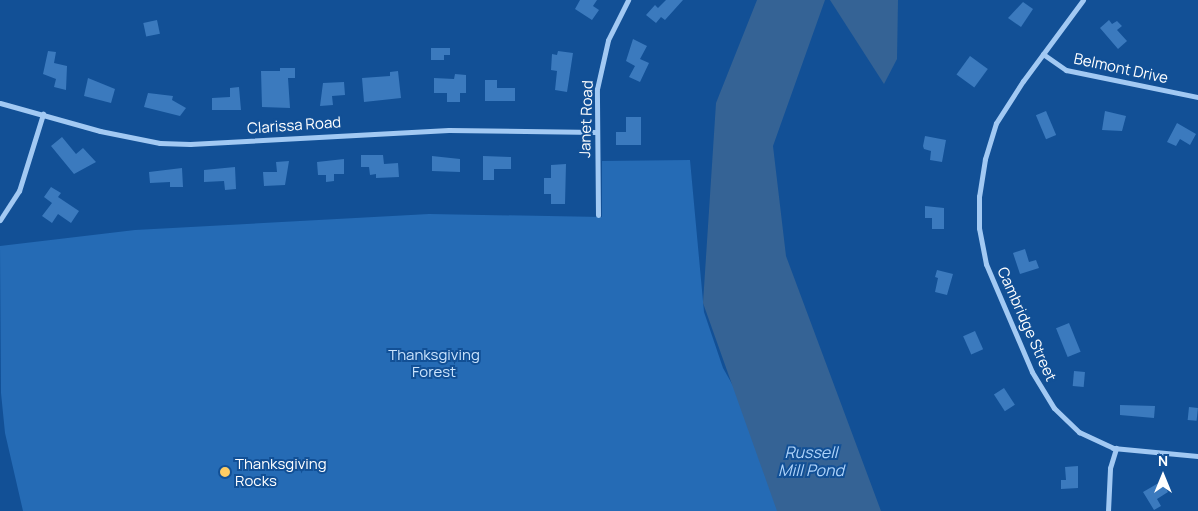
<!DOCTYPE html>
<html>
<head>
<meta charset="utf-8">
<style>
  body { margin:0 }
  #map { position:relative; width:1198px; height:511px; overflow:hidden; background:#125096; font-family:Manrope,sans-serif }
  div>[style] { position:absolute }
  .green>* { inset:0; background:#256bb5 }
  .water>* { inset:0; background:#356395 }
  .building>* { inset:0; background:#3b7abe; transform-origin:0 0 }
  .street>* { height:5px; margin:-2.5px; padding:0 2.5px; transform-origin:2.5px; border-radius:2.5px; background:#a2c9f3 }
  .dots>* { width:14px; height:14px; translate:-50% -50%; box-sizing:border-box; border:2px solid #125096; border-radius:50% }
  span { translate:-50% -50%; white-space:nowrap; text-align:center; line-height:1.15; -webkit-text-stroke:4px #125096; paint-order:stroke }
  .street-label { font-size:15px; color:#fff }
  .park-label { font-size:15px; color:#cae3fd }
  .poi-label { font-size:15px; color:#fff }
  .left { translate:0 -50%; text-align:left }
  .water-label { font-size:16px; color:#aed3fa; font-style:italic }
  .north { position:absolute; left:1138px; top:451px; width:50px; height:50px; -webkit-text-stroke:4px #125096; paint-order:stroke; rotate:0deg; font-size:14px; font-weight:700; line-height:20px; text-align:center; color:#fff }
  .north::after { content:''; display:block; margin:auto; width:18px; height:22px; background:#fff; clip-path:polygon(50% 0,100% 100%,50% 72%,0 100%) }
</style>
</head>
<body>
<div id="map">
  <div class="green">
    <i style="clip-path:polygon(690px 160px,704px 312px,723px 368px,736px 391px,784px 511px,23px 511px,5px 433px,1px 393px,0 246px,135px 230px,429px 214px,602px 217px,602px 161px)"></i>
  </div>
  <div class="water">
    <i style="clip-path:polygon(757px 0,825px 0,773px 146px,786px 256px,881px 511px,777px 511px,703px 303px,716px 103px)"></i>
    <i style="clip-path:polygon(830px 0,898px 0,897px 59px,884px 84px)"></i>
  </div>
  <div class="building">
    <i style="clip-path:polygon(580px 0,597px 0,593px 6px,599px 10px,592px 20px,575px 9px)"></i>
    <i style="clip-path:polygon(666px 0,683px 0,665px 20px,661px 17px,656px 23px,646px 15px,655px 5px,658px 8px)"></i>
    <i style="clip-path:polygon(1023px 2px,1033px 9px,1021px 27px,1008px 18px)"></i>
    <i style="left:157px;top:20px;width:14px;height:14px;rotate:78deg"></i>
    <i style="clip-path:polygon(1109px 20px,1112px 24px,1117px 21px,1122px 26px,1117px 30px,1127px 41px,1118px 49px,1100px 28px)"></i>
    <i style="clip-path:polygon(633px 39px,647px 46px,640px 59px,649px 63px,640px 82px,629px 77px,635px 66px,626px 61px)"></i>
    <i style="clip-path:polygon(431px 48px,450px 48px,450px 55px,444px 55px,444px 60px,431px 60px)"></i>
    <i style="clip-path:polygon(48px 51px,56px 52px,54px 63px,67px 66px,66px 90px,54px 87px,56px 79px,43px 74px)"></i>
    <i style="clip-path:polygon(558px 51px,573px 53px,567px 92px,555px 90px,557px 71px,551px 70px,552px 54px,557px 55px)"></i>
    <i style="left:970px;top:56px;width:22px;height:23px;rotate:36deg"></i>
    <i style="clip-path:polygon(280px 68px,295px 68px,295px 78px,288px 78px,290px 108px,262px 107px,261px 71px,280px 71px)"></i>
    <i style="clip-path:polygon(398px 71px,401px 98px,364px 102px,362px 78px,390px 76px,390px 72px)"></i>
    <i style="clip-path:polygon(455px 74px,466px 75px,466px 93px,460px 93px,460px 102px,447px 102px,447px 93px,434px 93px,434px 78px,454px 79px)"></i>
    <i style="clip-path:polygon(88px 78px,115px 89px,111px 103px,84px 96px)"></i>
    <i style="clip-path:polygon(485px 80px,497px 80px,497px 88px,515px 88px,515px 101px,485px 101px)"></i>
    <i style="clip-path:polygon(344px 82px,345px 95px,332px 96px,333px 105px,320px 106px,323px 83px)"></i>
    <i style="clip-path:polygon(239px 87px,241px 110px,212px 110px,212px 98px,230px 97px,230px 88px)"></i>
    <i style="clip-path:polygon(148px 93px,173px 96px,172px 100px,186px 108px,180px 116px,144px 107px)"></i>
    <i style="left:1046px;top:111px;width:26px;height:11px;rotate:67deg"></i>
    <i style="clip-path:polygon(1105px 111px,1126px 116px,1122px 131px,1102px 130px)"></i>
    <i style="clip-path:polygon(626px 117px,641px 117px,641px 145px,616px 145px,616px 132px,626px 132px)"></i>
    <i style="clip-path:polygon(1177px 123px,1196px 134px,1190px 145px,1180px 139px,1176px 146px,1167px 142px)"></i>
    <i style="clip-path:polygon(925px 136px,946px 140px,942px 162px,930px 160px,931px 151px,924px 149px,923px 146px)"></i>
    <i style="clip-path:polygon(62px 137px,76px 154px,83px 148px,96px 162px,74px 174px,51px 146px)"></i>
    <i style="clip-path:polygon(361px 155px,383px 155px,384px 164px,398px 163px,399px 177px,376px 178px,376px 174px,370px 175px,369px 167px,361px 167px)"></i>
    <i style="clip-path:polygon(432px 156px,460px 159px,460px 172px,432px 171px)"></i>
    <i style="clip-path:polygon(483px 156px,511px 157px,511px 169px,494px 169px,494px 180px,483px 180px)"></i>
    <i style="clip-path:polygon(344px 159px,344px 174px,334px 174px,334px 181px,326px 182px,326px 175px,318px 175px,317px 162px)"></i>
    <i style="clip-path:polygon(289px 161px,285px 185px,264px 186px,263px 172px,277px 172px,276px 162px)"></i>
    <i style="clip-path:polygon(566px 164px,565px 204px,551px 204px,551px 194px,544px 194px,544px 178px,551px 178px,551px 165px)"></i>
    <i style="clip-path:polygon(235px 167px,236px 189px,225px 190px,224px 181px,204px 182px,204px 170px)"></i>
    <i style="clip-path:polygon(182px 168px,183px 187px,170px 187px,170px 182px,150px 183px,149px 172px)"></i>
    <i style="clip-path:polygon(51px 187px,61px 193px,58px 197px,79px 211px,71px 223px,58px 214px,52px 223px,42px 216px,52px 203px,44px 197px)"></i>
    <i style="clip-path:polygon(925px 206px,944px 208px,944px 229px,932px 229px,932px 218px,925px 218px)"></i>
    <i style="clip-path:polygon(1025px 249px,1029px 262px,1036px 260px,1039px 268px,1020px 274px,1013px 253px)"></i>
    <i style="clip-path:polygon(937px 270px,953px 274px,947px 295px,935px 292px,938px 278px,935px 277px)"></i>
    <i style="left:1069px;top:323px;width:31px;height:14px;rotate:68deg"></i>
    <i style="left:975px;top:331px;width:20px;height:13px;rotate:66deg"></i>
    <i style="left:1074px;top:371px;width:11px;height:15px;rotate:5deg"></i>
    <i style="left:1004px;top:388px;width:20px;height:12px;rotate:57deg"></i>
    <i style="clip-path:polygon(1120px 405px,1155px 406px,1154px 418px,1120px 415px)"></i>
    <i style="left:1189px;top:407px;width:9px;height:13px;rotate:6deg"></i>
    <i style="clip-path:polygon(1078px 466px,1078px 488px,1061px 489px,1061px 480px,1066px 480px,1065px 467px)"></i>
    <i style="clip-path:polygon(1162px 481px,1168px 492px,1157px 499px,1161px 506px,1154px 510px,1143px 492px)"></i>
  </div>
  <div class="street">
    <i style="left:1083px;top:0;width:101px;rotate:126.5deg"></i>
    <i style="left:1023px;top:81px;width:50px;rotate:122.7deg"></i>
    <i style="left:996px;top:123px;width:38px;rotate:107deg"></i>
    <i style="left:985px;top:159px;width:37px;rotate:99deg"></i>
    <i style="left:979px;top:196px;width:32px;rotate:90deg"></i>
    <i style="left:979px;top:228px;width:37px;rotate:79deg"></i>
    <i style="left:986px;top:264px;width:117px;rotate:66.9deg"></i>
    <i style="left:1032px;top:372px;width:42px;rotate:58.6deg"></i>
    <i style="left:1054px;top:408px;width:35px;rotate:44deg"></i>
    <i style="left:1079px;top:432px;width:38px;rotate:25deg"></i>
    <i style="left:1113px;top:448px;width:85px;rotate:5.4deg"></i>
    <i style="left:1043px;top:54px;width:28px;rotate:35deg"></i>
    <i style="left:1066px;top:70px;width:135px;rotate:11.6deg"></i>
    <i style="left:0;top:103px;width:104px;rotate:15.6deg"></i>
    <i style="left:100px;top:131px;width:61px;rotate:11.3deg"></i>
    <i style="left:160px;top:143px;width:30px;rotate:2deg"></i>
    <i style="left:190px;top:144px;width:259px;rotate:-3.1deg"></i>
    <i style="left:449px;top:130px;width:147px;rotate:0.8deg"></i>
    <i style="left:598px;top:215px;width:126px;rotate:-90.5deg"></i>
    <i style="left:597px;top:89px;width:50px;rotate:-77.3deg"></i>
    <i style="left:608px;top:40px;width:45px;rotate:-63.4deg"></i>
    <i style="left:0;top:220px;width:35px;rotate:-57deg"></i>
    <i style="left:19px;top:191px;width:81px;rotate:-72.7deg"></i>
    <i style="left:1108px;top:511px;width:43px;rotate:-87.3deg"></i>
    <i style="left:1110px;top:468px;width:21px;rotate:-73deg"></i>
  </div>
  <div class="dots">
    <i style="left:225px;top:472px;background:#ffcd64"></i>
  </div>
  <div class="street-label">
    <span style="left:1121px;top:68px;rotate:12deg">Belmont Drive</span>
    <span style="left:586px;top:119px;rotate:-88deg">Janet Road</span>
    <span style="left:294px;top:125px;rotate:-4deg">Clarissa Road</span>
    <span style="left:1027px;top:324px;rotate:66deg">Cambridge Street</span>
  </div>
  <div class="park-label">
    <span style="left:434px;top:363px">Thanksgiving<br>Forest</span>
  </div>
  <div class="poi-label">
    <span class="left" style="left:235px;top:472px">Thanksgiving<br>Rocks</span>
  </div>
  <div class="water-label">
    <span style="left:811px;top:461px">Russell<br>Mill Pond</span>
  </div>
  <div class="north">N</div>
</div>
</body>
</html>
